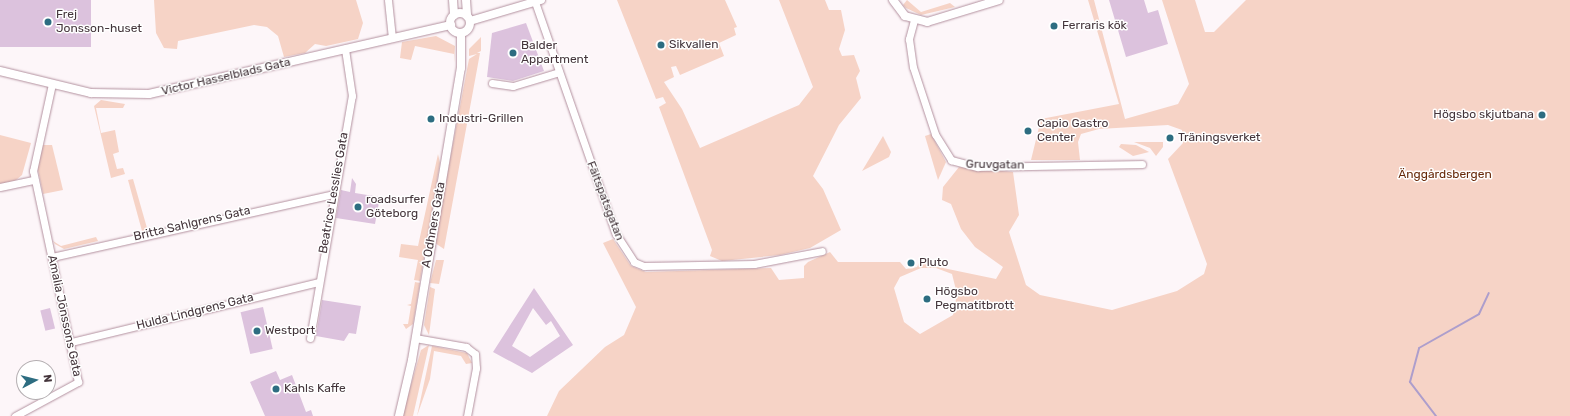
<!DOCTYPE html>
<html>
<head>
<meta charset="utf-8">
<style>
  body { margin:0 }
  #map { position:relative; width:1570px; height:416px; overflow:hidden; background:#fdf6f9; font-family:Rubik,sans-serif }
  div>[style] { position:absolute }
  .green>* { inset:0; background:#f6d3c6 }
  .stream>* { height:2px; margin:-1px; padding:0 1px; transform-origin:1px; border-radius:1px; background:#ad9ecc }
  .building>* { inset:0; background:#dcc2dd; transform-origin:0 0 }
  .roads { filter:drop-shadow(0 0 1px #b3919f) drop-shadow(0 0 1px #b3919f) }
  .minor>* { height:7px; margin:-3.5px; padding:0 3.5px; transform-origin:3.5px; border-radius:3.5px; background:#fff }
  .tertiary>* { height:8px; margin:-4px; padding:0 4px; transform-origin:4px; border-radius:4px; background:#fff }
  .tertiary>.ring { margin:-4px; padding:0; box-sizing:content-box; background:none; border:8px solid #fff; border-radius:50% }
  .dots>* { width:11px; height:11px; translate:-50% -50%; box-sizing:border-box; border:2px solid #fff; border-radius:50% }
  span { translate:-50% -50%; white-space:nowrap; text-align:center; line-height:1.15; -webkit-text-stroke:3px #fff; paint-order:stroke }
  .poi-label { font-size:12px; color:#44353b }
  .left { translate:0 -50%; text-align:left }
  .right { translate:-100% -50%; text-align:right }
  .street-label { font-size:12px; color:#44353b }
  .park-label { font-size:12px; color:#672909 }
  .north { position:absolute; left:16px; top:360px; width:40px; height:40px; box-sizing:border-box; background:#fff; border:1px solid #b4aeb1; border-radius:50%; rotate:83deg; font-size:11px; font-weight:700; line-height:16px; text-align:center; color:#44353b }
  .north::after { content:''; display:block; margin:auto; width:14px; height:18px; background:#2d6d81; clip-path:polygon(50% 0,100% 100%,50% 72%,0 100%) }
</style>
</head>
<body>
<div id="map">
  <div class="green">
    <i style="clip-path:polygon(154px 0,356px 0,363px 23px,358px 39px,326px 46px,315px 44px,305px 53px,284px 57px,278px 36px,267px 27px,254px 25px,178px 41px,177px 49px,164px 48px,156px 33px)"></i>
    <i style="clip-path:polygon(617px 0,725px 0,737px 27px,734px 28px,736px 35px,719px 43px,724px 56px,680px 75px,676px 66px,671px 67px,674px 77px,664px 82px,682px 109px,700px 148px,799px 105px,813px 87px,779px 0,825px 0,829px 10px,841px 10px,845px 30px,839px 49px,842px 56px,854px 55px,860px 71px,856px 78px,861px 98px,839px 125px,813px 176px,823px 189px,841px 230px,810px 248px,780px 255px,722px 261px,710px 256px,712px 250px,659px 107px,666px 103px,663px 97px,656px 99px)"></i>
    <i style="clip-path:polygon(907px 0,921px 12px,950px 3px,955px 7px,921px 15px,906px 8px,903px 5px)"></i>
    <i style="clip-path:polygon(evenodd,1088px 0,1094px 0,1125px 119px,1178px 104px,1189px 84px,1162px 0,1195px 0,1205px 32px,1214px 32px,1246px 0,1570px 0,1570px 416px,547px 416px,559px 391px,605px 347px,624px 335px,636px 307px,603px 243px,613px 239px,631px 266px,646px 272px,771px 268px,779px 280px,804px 278px,804px 266px,808px 262px,830px 252px,838px 262px,900px 262px,906px 269px,917px 267px,919px 263px,996px 279px,1003px 267px,975px 247px,961px 229px,951px 204px,942px 200px,943px 187px,959px 167px,1013px 172px,1019px 215px,1009px 232px,1026px 285px,1040px 295px,1112px 310px,1177px 291px,1204px 274px,1207px 264px,1168px 159px,1183px 143px,1182px 130px,1168px 125px,1099px 129px,1081px 134px,1078px 142px,1080px 160px,1031px 160px,1041px 119px,1119px 104px,1088px 0,921px 268px,936px 268px,952px 274px,957px 294px,953px 315px,920px 334px,904px 322px,894px 288px,900px 277px,921px 268px)"></i>
    <i style="clip-path:polygon(436px 36px,455px 46px,454px 63px,454px 54px,415px 46px,411px 60px,400px 58px,402px 42px)"></i>
    <i style="clip-path:polygon(481px 37px,481px 51px,477px 53px,480px 53px,444px 249px,435px 243px,447px 175px,469px 59px,477px 54px,469px 56px,469px 49px)"></i>
    <i style="clip-path:polygon(101px 100px,125px 104px,123px 108px,96px 108px,101px 133px,115px 130px,119px 152px,113px 154px,117px 169px,123px 168px,125px 174px,111px 178px,94px 106px)"></i>
    <i style="clip-path:polygon(931px 134px,946px 162px,938px 180px,925px 136px)"></i>
    <i style="clip-path:polygon(0 135px,31px 143px,22px 175px,15px 181px,0 184px)"></i>
    <i style="clip-path:polygon(883px 136px,891px 152px,889px 157px,862px 171px)"></i>
    <i style="clip-path:polygon(1134px 142px,1163px 142px,1163px 147px,1156px 156px,1150px 148px)"></i>
    <i style="clip-path:polygon(1121px 144px,1136px 145px,1149px 152px,1133px 156px,1119px 147px)"></i>
    <i style="clip-path:polygon(42px 145px,52px 145px,63px 190px,43px 194px,37px 165px)"></i>
    <i style="clip-path:polygon(438px 154px,440px 163px,420px 281px,414px 280px,418px 260px,399px 257px,401px 244px,418px 246px)"></i>
    <i style="clip-path:polygon(133px 179px,147px 228px,146px 230px,142px 231px,128px 180px)"></i>
    <i style="clip-path:polygon(96px 237px,98px 241px,64px 249px,55px 244px,53px 241px,61px 246px)"></i>
    <i style="clip-path:polygon(436px 260px,444px 260px,439px 284px,430px 283px)"></i>
    <i style="clip-path:polygon(415px 282px,420px 283px,413px 324px,406px 329px,403px 324px,408px 324px,411px 306px,407px 305px,411px 304px)"></i>
    <i style="clip-path:polygon(430px 287px,435px 289px,429px 335px,424px 325px)"></i>
    <i style="clip-path:polygon(429px 345px,413px 416px,402px 416px,421px 350px)"></i>
    <i style="clip-path:polygon(432px 346px,467px 353px,472px 363px,466px 364px,461px 356px,434px 351px,430px 379px,417px 416px)"></i>
  </div>
  <div class="stream">
    <i style="left:1436px;top:416px;width:43px;rotate:-127.4deg"></i>
    <i style="left:1410px;top:382px;width:35px;rotate:-75deg"></i>
    <i style="left:1419px;top:348px;width:69px;rotate:-29.5deg"></i>
    <i style="left:1479px;top:314px;width:23px;rotate:-65deg"></i>
  </div>
  <div class="building">
    <i style="left:0;top:0;width:91px;height:47px"></i>
    <i style="clip-path:polygon(1109px 0,1144px 0,1148px 13px,1158px 10px,1168px 44px,1126px 57px)"></i>
    <i style="clip-path:polygon(526px 23px,544px 71px,513px 81px,487px 77px,492px 33px)"></i>
    <i style="clip-path:polygon(352px 178px,356px 184px,355px 193px,380px 197px,375px 224px,336px 218px,341px 190px,350px 192px)"></i>
    <i style="clip-path:polygon(evenodd,534px 288px,573px 345px,532px 373px,493px 352px,534px 288px,533px 308px,546px 325px,551px 321px,560px 336px,530px 357px,512px 346px,533px 308px)"></i>
    <i style="clip-path:polygon(322px 300px,361px 306px,356px 334px,349px 333px,344px 341px,316px 336px)"></i>
    <i style="left:263px;top:307px;width:43px;height:23px;rotate:77deg"></i>
    <i style="left:50px;top:308px;width:21px;height:10px;rotate:76deg"></i>
    <i style="clip-path:polygon(276px 371px,280px 380px,292px 375px,306px 412px,311px 410px,313px 416px,265px 416px,250px 382px)"></i>
  </div>
  <div class="roads">
    <div class="minor">
      <i style="left:388px;top:0;width:37px;rotate:84deg"></i>
      <i style="left:535px;top:2px;width:246px;rotate:70.8deg"></i>
      <i style="left:616px;top:234px;width:33px;rotate:57deg"></i>
      <i style="left:634px;top:262px;width:11px;rotate:22deg"></i>
      <i style="left:644px;top:266px;width:110px;rotate:-1deg"></i>
      <i style="left:754px;top:264px;width:69px;rotate:-10.8deg"></i>
      <i style="left:914px;top:20px;width:20px;rotate:105deg"></i>
      <i style="left:909px;top:39px;width:28px;rotate:82deg"></i>
      <i style="left:913px;top:67px;width:71px;rotate:71.8deg"></i>
      <i style="left:935px;top:134px;width:31px;rotate:58deg"></i>
      <i style="left:951px;top:160px;width:28px;rotate:15deg"></i>
      <i style="left:978px;top:167px;width:164px;rotate:-1deg"></i>
      <i style="left:492px;top:83px;width:21px;rotate:8deg"></i>
      <i style="left:513px;top:86px;width:48px;rotate:-16.9deg"></i>
      <i style="left:0;top:187px;width:35px;rotate:-12deg"></i>
      <i style="left:52px;top:257px;width:288px;rotate:-12.6deg"></i>
      <i style="left:310px;top:338px;width:246px;rotate:-80.2deg"></i>
      <i style="left:352px;top:96px;width:48px;rotate:-98.5deg"></i>
      <i style="left:415px;top:338px;width:52px;rotate:10deg"></i>
      <i style="left:466px;top:347px;width:11px;rotate:38deg"></i>
      <i style="left:475px;top:354px;width:14px;rotate:86deg"></i>
      <i style="left:476px;top:368px;width:49px;rotate:100.6deg"></i>
      <i style="left:71px;top:342px;width:255px;rotate:-13.6deg"></i>
      <i style="left:15px;top:416px;width:72px;rotate:-28.4deg"></i>
      <i style="left:78px;top:382px;width:216px;rotate:-102deg"></i>
      <i style="left:33px;top:171px;width:89px;rotate:-77.7deg"></i>
    </div>
    <div class="tertiary">
      <i style="left:453px;top:0;width:15px;rotate:86deg"></i>
      <i style="left:466px;top:0;width:16px;rotate:86deg"></i>
      <i style="left:893px;top:0;width:20px;rotate:53deg"></i>
      <i style="left:905px;top:16px;width:23px;rotate:15deg"></i>
      <i style="left:927px;top:22px;width:75px;rotate:-17deg"></i>
      <i class="ring" style="left:450px;top:13px;width:12px;height:12px"></i>
      <i style="left:470px;top:21px;width:74px;rotate:-16.5deg"></i>
      <i style="left:0;top:71px;width:94px;rotate:13.6deg"></i>
      <i style="left:91px;top:93px;width:58px;rotate:1deg"></i>
      <i style="left:149px;top:94px;width:310px;rotate:-12.9deg"></i>
      <i style="left:399px;top:416px;width:57px;rotate:-76.9deg"></i>
      <i style="left:412px;top:360px;width:296px;rotate:-80.5deg"></i>
      <i style="left:461px;top:68px;width:35px;rotate:-90deg"></i>
    </div>
  </div>
  <div class="dots">
    <i style="left:48px;top:22px;background:#2d6d81"></i>
    <i style="left:1054px;top:26px;background:#2d6d81"></i>
    <i style="left:661px;top:45px;background:#2d6d81"></i>
    <i style="left:513px;top:53px;background:#2d6d81"></i>
    <i style="left:1542px;top:115px;background:#2d6d81"></i>
    <i style="left:431px;top:119px;background:#2d6d81"></i>
    <i style="left:1028px;top:131px;background:#2d6d81"></i>
    <i style="left:1170px;top:138px;background:#2d6d81"></i>
    <i style="left:358px;top:207px;background:#2d6d81"></i>
    <i style="left:911px;top:263px;background:#2d6d81"></i>
    <i style="left:927px;top:299px;background:#2d6d81"></i>
    <i style="left:257px;top:331px;background:#2d6d81"></i>
    <i style="left:276px;top:389px;background:#2d6d81"></i>
  </div>
  <div class="poi-label">
    <span class="left" style="left:56px;top:22px">Frej<br>Jonsson-huset</span>
    <span class="left" style="left:1062px;top:26px">Ferraris kök</span>
    <span class="left" style="left:669px;top:45px">Sikvallen</span>
    <span class="left" style="left:521px;top:53px">Balder<br>Appartment</span>
    <span class="right" style="left:1534px;top:115px">Högsbo skjutbana</span>
    <span class="left" style="left:439px;top:119px">Industri-Grillen</span>
    <span class="left" style="left:1037px;top:131px">Capio Gastro<br>Center</span>
    <span class="left" style="left:1178px;top:138px">Träningsverket</span>
    <span class="left" style="left:366px;top:207px">roadsurfer<br>Göteborg</span>
    <span class="left" style="left:919px;top:263px">Pluto</span>
    <span class="left" style="left:935px;top:299px">Högsbo<br>Pegmatitbrott</span>
    <span class="left" style="left:265px;top:331px">Westport</span>
    <span class="left" style="left:284px;top:389px">Kahls Kaffe</span>
  </div>
  <div class="street-label">
    <span style="left:226px;top:77px;rotate:-13deg">Victor Hasselblads Gata</span>
    <span style="left:995px;top:165px;rotate:1deg">Gruvgatan</span>
    <span style="left:334px;top:193px;rotate:-80deg">Beatrice Lesslies Gata</span>
    <span style="left:605px;top:201px;rotate:69deg">Fältspatsgatan</span>
    <span style="left:192px;top:224px;rotate:-13deg">Britta Sahlgrens Gata</span>
    <span style="left:434px;top:225px;rotate:-80deg">A Odhners Gata</span>
    <span style="left:195px;top:312px;rotate:-14deg">Hulda Lindgrens Gata</span>
    <span style="left:64px;top:316px;rotate:78deg">Amalia Jönssons Gata</span>
  </div>
  <div class="park-label">
    <span style="left:1445px;top:175px">Änggårdsbergen</span>
  </div>
  <div class="north">N</div>
</div>
</body>
</html>
